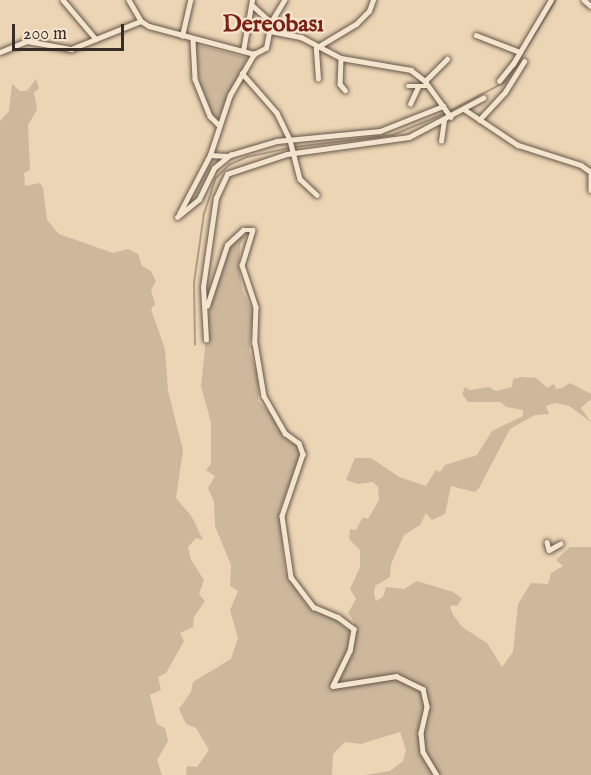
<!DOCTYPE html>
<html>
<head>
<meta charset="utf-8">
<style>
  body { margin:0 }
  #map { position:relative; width:591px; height:775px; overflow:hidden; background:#ecd5b4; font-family:"IM FELL English",serif }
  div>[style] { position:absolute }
  .green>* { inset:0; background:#cdb89c }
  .stream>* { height:1.5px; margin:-0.75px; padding:0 0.75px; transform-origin:0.75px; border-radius:0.75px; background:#af9c84 }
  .roads { filter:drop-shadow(0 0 2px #65564a) drop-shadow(0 0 2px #65564a) }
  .minor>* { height:4.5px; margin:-2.25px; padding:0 2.25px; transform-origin:2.25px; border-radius:2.25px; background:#f3e4ce }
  span { translate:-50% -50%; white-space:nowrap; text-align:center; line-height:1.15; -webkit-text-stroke:4.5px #f3e4ce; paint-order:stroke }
  .quarter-label { font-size:24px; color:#7a1f14; font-weight:700 }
  .scale { position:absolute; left:12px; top:24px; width:112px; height:27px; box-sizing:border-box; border:3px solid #382c26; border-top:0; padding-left:8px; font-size:18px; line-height:21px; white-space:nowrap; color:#382c26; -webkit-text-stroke:4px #f3e4ce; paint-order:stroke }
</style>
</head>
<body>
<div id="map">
  <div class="green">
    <i style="clip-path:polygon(195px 44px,247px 58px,218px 119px,211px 114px,201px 91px)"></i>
    <i style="clip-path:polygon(36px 79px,39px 89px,34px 92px,37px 110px,28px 125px,30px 170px,24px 173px,25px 186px,40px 183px,43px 188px,47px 220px,59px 234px,113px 253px,128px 249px,138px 254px,142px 266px,151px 271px,156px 281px,151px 290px,155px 304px,151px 309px,165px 349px,168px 391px,183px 450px,176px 498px,192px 517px,203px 540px,196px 538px,188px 547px,191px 560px,204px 580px,199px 594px,205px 601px,194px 617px,193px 627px,180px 633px,184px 641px,166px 673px,158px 677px,161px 690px,150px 695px,157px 724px,165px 728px,168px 741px,157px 760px,162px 775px,0 775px,0 121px,9px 111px,12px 84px,20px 91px,27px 91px)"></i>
    <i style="clip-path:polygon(245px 236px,240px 245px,239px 267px,242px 290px,253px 312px,249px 351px,259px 377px,258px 401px,277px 420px,285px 439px,300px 447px,301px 454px,279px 512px,285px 572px,305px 603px,316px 613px,335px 618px,346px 629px,351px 630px,355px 623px,348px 613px,356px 599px,350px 589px,360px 567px,360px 550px,349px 539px,350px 529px,356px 530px,363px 517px,368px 519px,379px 500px,378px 487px,373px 482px,358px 484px,346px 480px,355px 458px,371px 458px,399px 477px,426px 486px,436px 470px,440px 472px,445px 465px,477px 455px,492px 431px,523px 416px,523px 410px,506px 407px,501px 402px,468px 402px,462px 394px,465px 387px,470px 390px,489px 387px,496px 391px,512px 387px,513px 379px,522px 377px,536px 378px,547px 388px,554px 384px,556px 389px,562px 388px,570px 383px,591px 394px,591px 399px,581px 408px,591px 422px,569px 406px,555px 403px,546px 406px,549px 414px,535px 415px,510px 429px,479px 488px,475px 492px,451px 486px,445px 514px,432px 520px,426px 513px,420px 525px,404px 535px,391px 564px,390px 577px,375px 586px,374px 594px,376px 601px,383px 597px,386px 587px,404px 589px,417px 581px,453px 592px,462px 598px,458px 605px,450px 606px,452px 613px,462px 627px,487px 643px,502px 667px,513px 652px,518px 604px,531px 583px,548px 584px,551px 573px,563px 566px,556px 560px,570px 547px,591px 547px,591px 775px,365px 775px,390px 771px,403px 761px,406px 750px,400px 732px,361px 744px,345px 742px,333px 754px,332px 775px,186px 775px,187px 766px,197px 767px,209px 750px,196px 728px,186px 724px,179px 709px,191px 692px,193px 682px,231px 659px,238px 638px,230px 610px,238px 591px,230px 586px,231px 565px,215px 526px,214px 502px,208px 488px,215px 476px,206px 470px,211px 464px,211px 423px,201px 386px,211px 292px,228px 250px,237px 237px)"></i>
  </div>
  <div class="stream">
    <i style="left:450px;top:111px;width:62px;rotate:-27.8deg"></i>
    <i style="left:505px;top:82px;width:97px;rotate:-58.1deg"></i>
    <i style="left:294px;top:147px;width:100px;rotate:-6.9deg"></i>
    <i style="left:393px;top:135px;width:57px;rotate:-22.5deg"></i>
    <i style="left:195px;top:345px;width:62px;rotate:-90.9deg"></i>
    <i style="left:194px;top:283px;width:70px;rotate:-81.8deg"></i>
    <i style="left:204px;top:214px;width:38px;rotate:-72deg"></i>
    <i style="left:216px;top:178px;width:18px;rotate:-45deg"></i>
    <i style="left:229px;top:165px;width:20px;rotate:-24deg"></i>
    <i style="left:247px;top:157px;width:43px;rotate:-12.1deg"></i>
  </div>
  <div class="roads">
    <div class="minor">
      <i style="left:63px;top:0;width:51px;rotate:49.8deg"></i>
      <i style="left:129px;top:0;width:24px;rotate:60deg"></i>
      <i style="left:141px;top:21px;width:9px;rotate:32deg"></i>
      <i style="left:149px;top:26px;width:109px;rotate:14.9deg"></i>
      <i style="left:254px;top:54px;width:13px;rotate:-27deg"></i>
      <i style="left:266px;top:48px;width:26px;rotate:-79deg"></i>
      <i style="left:271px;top:22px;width:26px;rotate:-59deg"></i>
      <i style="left:584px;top:0;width:9px;rotate:41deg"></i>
      <i style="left:252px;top:5px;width:25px;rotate:42deg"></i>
      <i style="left:270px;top:31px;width:32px;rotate:11deg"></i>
      <i style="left:301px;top:37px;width:45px;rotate:27.7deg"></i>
      <i style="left:341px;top:58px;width:71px;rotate:9.7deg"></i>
      <i style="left:411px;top:70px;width:18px;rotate:38deg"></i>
      <i style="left:425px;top:81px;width:44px;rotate:54.2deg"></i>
      <i style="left:476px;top:35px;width:47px;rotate:21.1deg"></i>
      <i style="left:182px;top:36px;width:37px;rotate:-77deg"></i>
      <i style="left:193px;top:40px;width:39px;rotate:87deg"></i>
      <i style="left:195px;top:79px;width:40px;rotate:68deg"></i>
      <i style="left:210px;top:116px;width:13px;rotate:45deg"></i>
      <i style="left:243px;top:51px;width:52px;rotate:-80deg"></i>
      <i style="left:0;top:52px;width:29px;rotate:-22deg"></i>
      <i style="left:27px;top:41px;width:45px;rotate:10.3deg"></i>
      <i style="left:71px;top:49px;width:75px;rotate:-21.8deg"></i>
      <i style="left:341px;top:58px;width:26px;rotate:92deg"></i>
      <i style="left:340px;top:84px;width:8px;rotate:50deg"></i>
      <i style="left:242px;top:73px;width:53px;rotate:48.8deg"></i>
      <i style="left:277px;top:113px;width:30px;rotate:64deg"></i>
      <i style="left:290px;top:140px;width:40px;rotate:75.6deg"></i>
      <i style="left:300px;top:179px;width:23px;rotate:43deg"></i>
      <i style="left:318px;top:79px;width:31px;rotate:-94deg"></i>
      <i style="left:316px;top:48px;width:47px;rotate:-31deg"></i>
      <i style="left:356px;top:24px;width:18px;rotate:-45deg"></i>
      <i style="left:369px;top:11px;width:12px;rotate:-70deg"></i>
      <i style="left:425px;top:81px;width:31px;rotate:-45deg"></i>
      <i style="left:499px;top:81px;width:22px;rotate:-51deg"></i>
      <i style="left:513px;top:64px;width:74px;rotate:-59.3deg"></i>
      <i style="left:408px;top:86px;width:20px"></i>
      <i style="left:410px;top:104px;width:19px;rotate:-65deg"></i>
      <i style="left:464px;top:109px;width:65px;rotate:33.7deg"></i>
      <i style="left:518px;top:145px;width:66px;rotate:17.6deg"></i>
      <i style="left:581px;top:165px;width:12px;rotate:35deg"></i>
      <i style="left:479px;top:120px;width:38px;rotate:-47deg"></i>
      <i style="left:505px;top:92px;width:36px;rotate:-58deg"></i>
      <i style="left:441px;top:141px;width:21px;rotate:-82deg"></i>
      <i style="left:210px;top:155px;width:17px;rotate:3deg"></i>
      <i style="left:591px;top:175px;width:15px;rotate:90deg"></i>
      <i style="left:179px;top:214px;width:67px;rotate:-62.3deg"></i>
      <i style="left:210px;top:155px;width:63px;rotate:-71.6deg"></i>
      <i style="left:230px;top:95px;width:48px;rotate:-59.7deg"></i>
      <i style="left:177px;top:217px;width:28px;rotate:-39deg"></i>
      <i style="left:199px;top:199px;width:34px;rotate:-64deg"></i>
      <i style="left:214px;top:168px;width:21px;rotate:-39deg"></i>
      <i style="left:230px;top:155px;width:49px;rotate:-16.6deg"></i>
      <i style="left:277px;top:141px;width:103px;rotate:-5.5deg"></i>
      <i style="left:380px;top:131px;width:68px;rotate:-21.6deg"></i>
      <i style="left:207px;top:306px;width:64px;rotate:-71.8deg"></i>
      <i style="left:227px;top:245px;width:22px;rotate:-43deg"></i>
      <i style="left:243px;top:230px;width:10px"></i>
      <i style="left:253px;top:230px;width:37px;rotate:107deg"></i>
      <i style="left:242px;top:265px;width:44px;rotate:71.6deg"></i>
      <i style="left:256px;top:307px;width:36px;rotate:92deg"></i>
      <i style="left:255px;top:343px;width:54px;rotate:80.4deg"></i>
      <i style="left:264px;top:396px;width:43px;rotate:60.4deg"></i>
      <i style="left:285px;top:433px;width:17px;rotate:36deg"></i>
      <i style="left:299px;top:443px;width:12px;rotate:70deg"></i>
      <i style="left:303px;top:454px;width:65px;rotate:108.7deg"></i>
      <i style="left:282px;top:516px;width:62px;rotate:81.6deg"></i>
      <i style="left:291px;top:577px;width:38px;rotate:53deg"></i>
      <i style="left:314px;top:607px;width:26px;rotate:23deg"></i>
      <i style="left:338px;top:617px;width:20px;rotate:37deg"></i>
      <i style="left:354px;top:629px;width:22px;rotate:100deg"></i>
      <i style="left:350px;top:651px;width:39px;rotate:116deg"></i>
      <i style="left:333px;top:686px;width:64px;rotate:-9deg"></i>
      <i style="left:396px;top:676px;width:30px;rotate:26deg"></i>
      <i style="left:423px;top:689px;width:18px;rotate:77deg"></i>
      <i style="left:427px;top:707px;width:27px;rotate:103deg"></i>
      <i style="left:421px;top:733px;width:19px;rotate:84deg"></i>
      <i style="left:423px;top:752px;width:27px;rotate:59deg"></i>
      <i style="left:206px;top:340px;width:53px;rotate:-93.2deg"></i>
      <i style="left:203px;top:287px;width:90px;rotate:-81.7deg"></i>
      <i style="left:216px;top:198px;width:26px;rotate:-65deg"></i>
      <i style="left:227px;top:174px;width:63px;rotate:-18.4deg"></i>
      <i style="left:287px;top:154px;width:123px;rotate:-7.9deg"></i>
      <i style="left:409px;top:137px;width:84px;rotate:-27.8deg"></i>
      <i style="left:547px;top:542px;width:8px;rotate:76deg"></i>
      <i style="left:549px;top:550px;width:13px;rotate:-29deg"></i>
    </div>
  </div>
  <div class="quarter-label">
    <span style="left:273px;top:25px">Dereobası</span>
  </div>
  <div class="scale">200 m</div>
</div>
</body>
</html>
